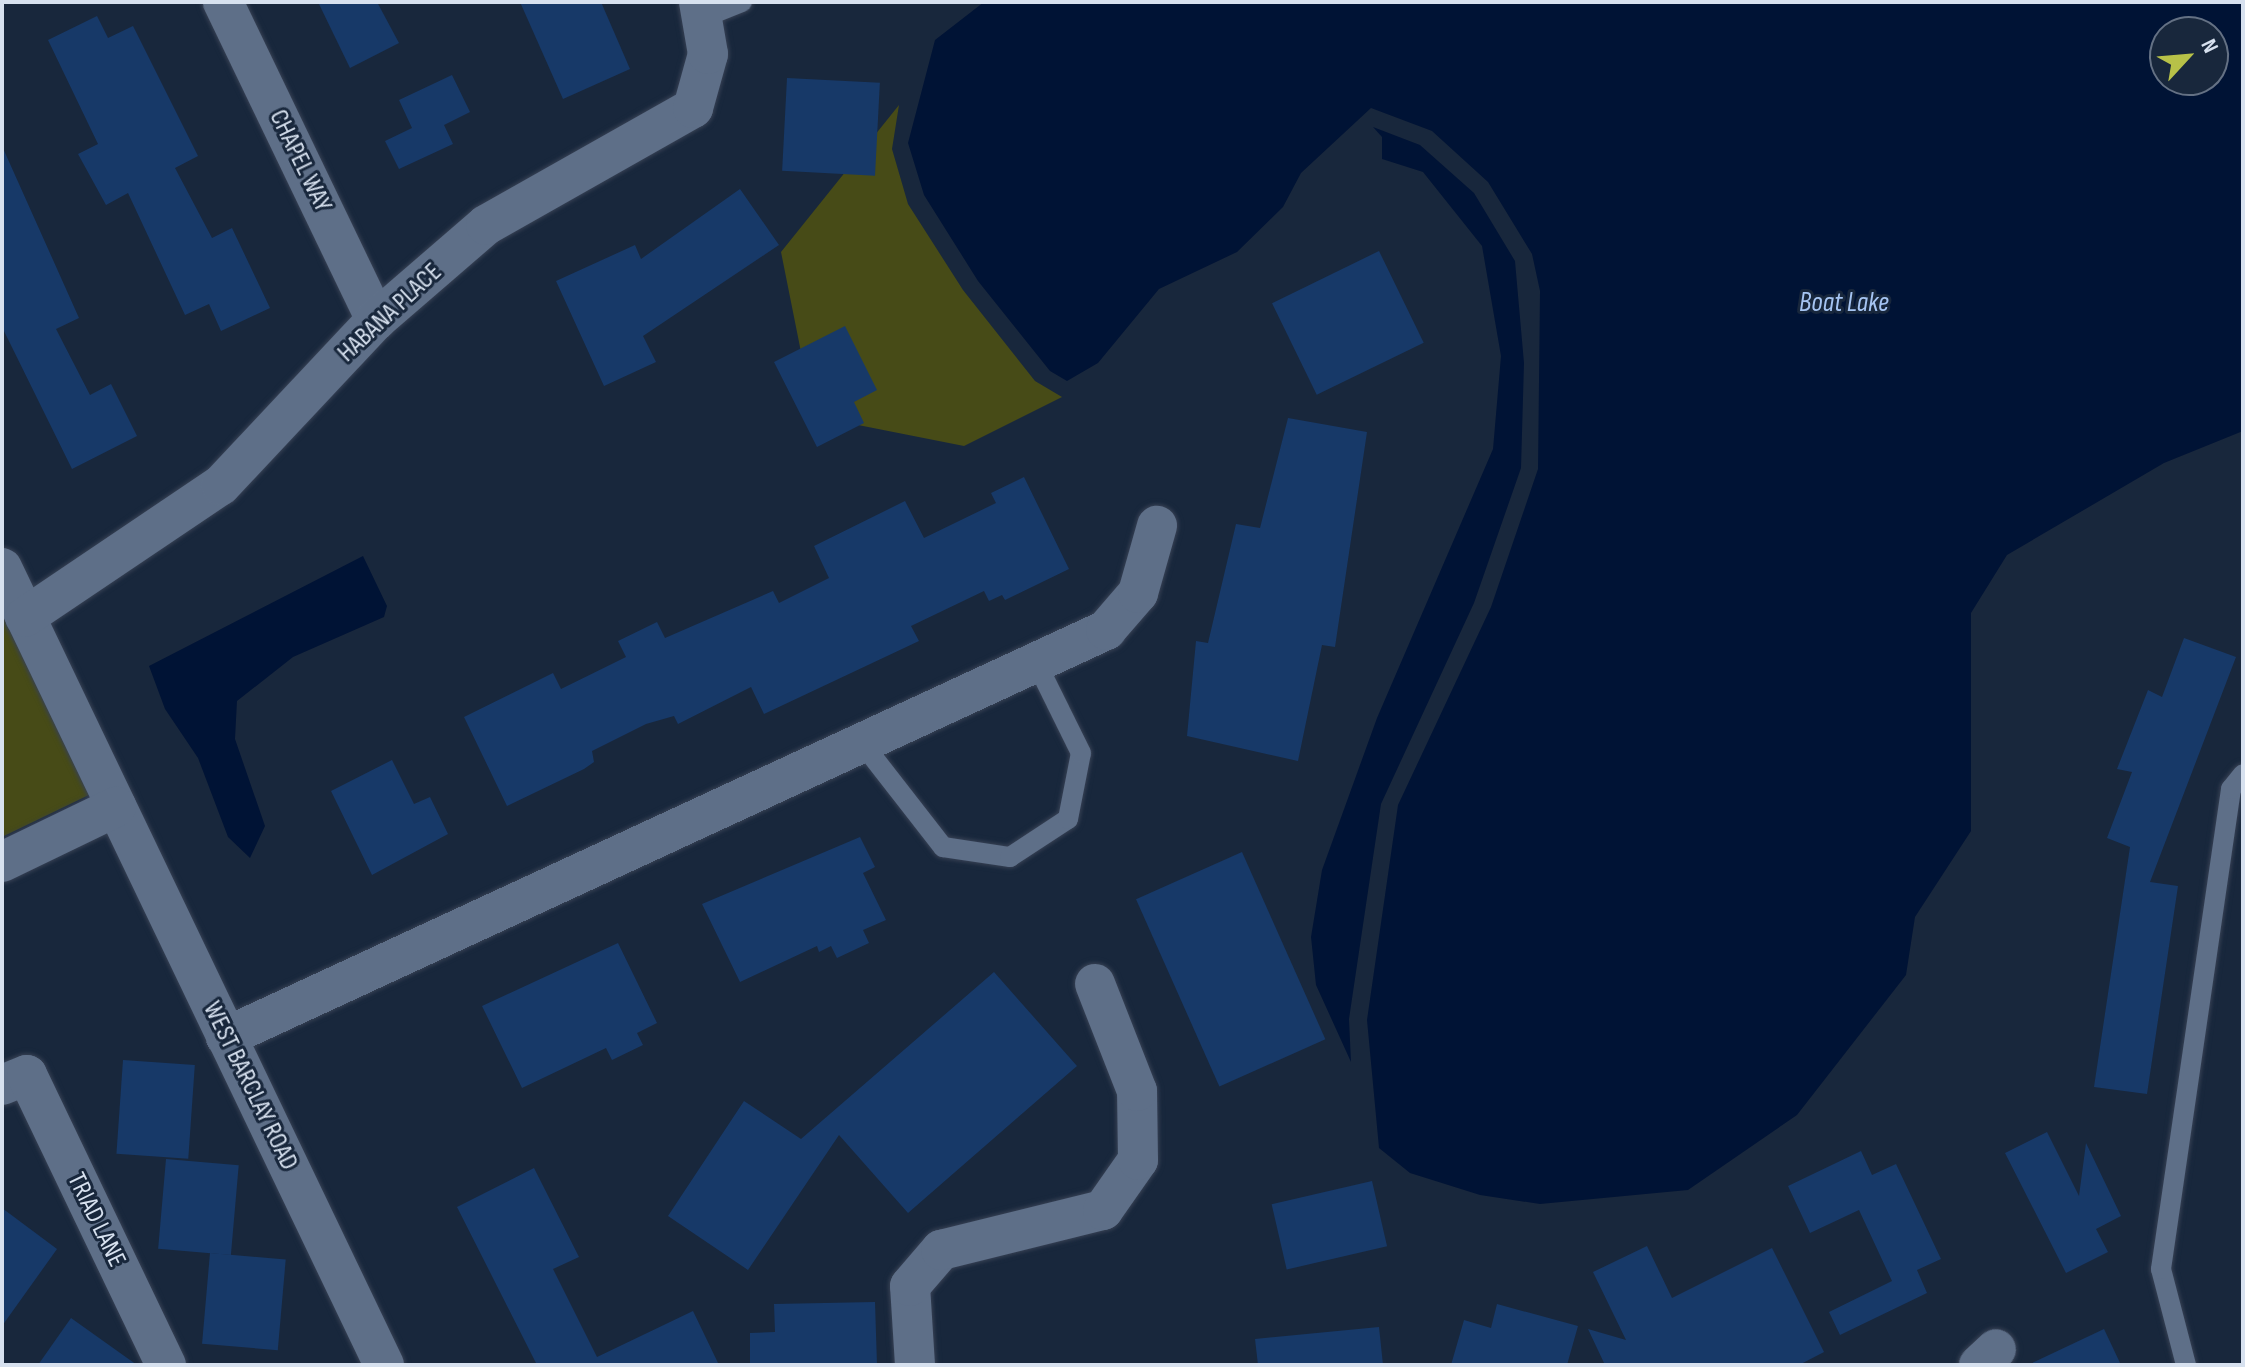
<!DOCTYPE html>
<html>
<head>
<meta charset="utf-8">
<style>
  body { margin:0 }
  #map { position:relative; width:2245px; height:1367px; overflow:hidden; background:#18273c; font-family:"Sofia Sans Condensed",sans-serif }
  div>[style] { position:absolute }
  .green>* { inset:0; background:#474b17 }
  .water>* { inset:0; background:#001335 }
  .building>* { inset:0; background:#173968; transform-origin:0 0 }
  .roads { filter:drop-shadow(0 0 2px #374154) drop-shadow(0 0 2px #374154) }
  .lane>* { height:20px; margin:-10px; padding:0 10px; transform-origin:10px; border-radius:10px; background:#5e6f88 }
  .street>* { height:40px; margin:-20px; padding:0 20px; transform-origin:20px; border-radius:20px; background:#5e6f88 }
  span { translate:-50% -50%; white-space:nowrap; text-align:center; line-height:1.15; -webkit-text-stroke:6px #18273c; paint-order:stroke }
  .street-label { font-size:26px; color:#d7e1ef }
  .water-label { font-size:28px; color:#a5c4f2; font-style:italic }
  .frame { position:absolute; inset:0; border:4px solid #d7e1ef; pointer-events:none }
  .north { position:absolute; left:2149px; top:16px; width:80px; height:80px; box-sizing:border-box; background:#18273c; border:2px solid #647184; border-radius:50%; rotate:64deg; font-size:22px; font-weight:700; line-height:32px; text-align:center; color:#d7e1ef }
  .north::after { content:''; display:block; margin:auto; width:28px; height:36px; background:#b7c148; clip-path:polygon(50% 0,100% 100%,50% 72%,0 100%) }
</style>
</head>
<body>
<div id="map">
  <div class="green">
    <i style="clip-path:polygon(899px 105px,892px 149px,908px 204px,963px 290px,1035px 381px,1062px 397px,964px 446px,858px 425px,802px 357px,781px 252px)"></i>
    <i style="clip-path:polygon(2px 605px,91px 794px,2px 837px)"></i>
  </div>
  <div class="water">
    <i style="clip-path:polygon(evenodd,984px 2px,2243px 2px,2243px 431px,2164px 463px,2007px 555px,1971px 613px,1971px 831px,1915px 917px,1906px 975px,1797px 1115px,1688px 1190px,1540px 1204px,1480px 1195px,1410px 1173px,1379px 1148px,1367px 1020px,1398px 805px,1491px 607px,1538px 469px,1540px 291px,1532px 254px,1488px 182px,1432px 131px,1371px 108px,1301px 173px,1283px 207px,1237px 252px,1159px 289px,1098px 363px,1067px 381px,1050px 371px,978px 281px,924px 195px,908px 143px,935px 40px,984px 2px,2165px 32px,2213px 32px,2213px 80px,2165px 80px,2165px 32px)"></i>
    <i style="clip-path:polygon(1373px 127px,1420px 145px,1474px 193px,1515px 261px,1524px 363px,1521px 468px,1474px 603px,1381px 804px,1349px 1019px,1351px 1062px,1316px 985px,1311px 937px,1322px 870px,1377px 718px,1493px 449px,1501px 356px,1482px 246px,1423px 172px,1382px 159px,1382px 137px)"></i>
    <i style="clip-path:polygon(363px 556px,387px 606px,384px 617px,293px 657px,237px 701px,235px 739px,265px 826px,250px 858px,228px 837px,198px 758px,165px 709px,149px 666px)"></i>
  </div>
  <div class="building">
    <i style="clip-path:polygon(318px 2px,377px 2px,399px 43px,350px 68px)"></i>
    <i style="clip-path:polygon(520px 2px,601px 2px,630px 69px,563px 99px)"></i>
    <i style="clip-path:polygon(97px 16px,108px 38px,133px 26px,198px 156px,175px 168px,212px 238px,232px 228px,270px 308px,221px 331px,209px 304px,185px 315px,128px 193px,106px 205px,78px 154px,98px 144px,48px 40px)"></i>
    <i style="clip-path:polygon(452px 75px,470px 112px,444px 125px,453px 144px,399px 169px,385px 141px,412px 128px,399px 100px)"></i>
    <i style="left:787px;top:78px;width:93px;height:93px;rotate:3deg"></i>
    <i style="clip-path:polygon(2px 146px,79px 318px,56px 329px,90px 395px,111px 384px,137px 436px,72px 469px,2px 327px)"></i>
    <i style="clip-path:polygon(740px 189px,779px 245px,643px 336px,656px 362px,604px 386px,556px 281px,635px 245px,641px 259px)"></i>
    <i style="left:1379px;top:251px;width:102px;height:119px;rotate:64deg"></i>
    <i style="clip-path:polygon(845px 326px,877px 390px,854px 402px,864px 423px,817px 447px,774px 362px)"></i>
    <i style="clip-path:polygon(1288px 418px,1367px 432px,1335px 647px,1322px 645px,1298px 761px,1187px 736px,1196px 641px,1208px 643px,1236px 524px,1260px 528px)"></i>
    <i style="clip-path:polygon(1024px 477px,1069px 569px,1005px 600px,1002px 595px,989px 601px,984px 591px,911px 626px,919px 641px,764px 714px,751px 687px,678px 724px,674px 716px,646px 724px,592px 751px,594px 762px,584px 769px,507px 806px,464px 717px,553px 673px,561px 689px,626px 657px,618px 641px,657px 622px,665px 638px,773px 591px,779px 603px,829px 578px,814px 546px,905px 501px,924px 538px,996px 503px,991px 493px)"></i>
    <i style="clip-path:polygon(2184px 638px,2236px 657px,2150px 882px,2178px 886px,2147px 1094px,2094px 1087px,2130px 847px,2107px 838px,2132px 772px,2117px 769px,2148px 690px,2162px 697px)"></i>
    <i style="clip-path:polygon(392px 760px,414px 804px,430px 797px,448px 834px,372px 875px,331px 791px)"></i>
    <i style="clip-path:polygon(860px 837px,875px 867px,863px 873px,886px 920px,863px 930px,869px 943px,837px 958px,831px 946px,819px 952px,817px 946px,740px 982px,702px 904px)"></i>
    <i style="left:1242px;top:852px;width:205px;height:116px;rotate:66deg"></i>
    <i style="clip-path:polygon(618px 943px,657px 1023px,637px 1033px,643px 1045px,612px 1060px,606px 1048px,522px 1088px,482px 1006px)"></i>
    <i style="clip-path:polygon(994px 972px,1077px 1066px,908px 1213px,839px 1135px,748px 1270px,668px 1216px,744px 1101px,801px 1139px)"></i>
    <i style="left:123px;top:1060px;width:72px;height:94px;rotate:4deg"></i>
    <i style="clip-path:polygon(2047px 1132px,2079px 1196px,2086px 1143px,2121px 1216px,2096px 1229px,2108px 1252px,2066px 1273px,2005px 1153px)"></i>
    <i style="clip-path:polygon(1861px 1151px,1872px 1175px,1896px 1164px,1941px 1259px,1917px 1270px,1927px 1293px,1840px 1335px,1829px 1312px,1892px 1281px,1859px 1210px,1810px 1233px,1788px 1186px)"></i>
    <i style="left:166px;top:1159px;width:73px;height:90px;rotate:5deg"></i>
    <i style="clip-path:polygon(534px 1168px,579px 1257px,553px 1269px,597px 1357px,693px 1311px,719px 1365px,537px 1365px,457px 1207px)"></i>
    <i style="left:1372px;top:1181px;width:67px;height:103px;rotate:77deg"></i>
    <i style="clip-path:polygon(2px 1208px,57px 1249px,2px 1326px)"></i>
    <i style="clip-path:polygon(1647px 1246px,1672px 1298px,1772px 1248px,1824px 1352px,1799px 1365px,1605px 1365px,1588px 1329px,1626px 1340px,1593px 1272px)"></i>
    <i style="left:210px;top:1253px;width:76px;height:91px;rotate:5deg"></i>
    <i style="clip-path:polygon(875px 1302px,877px 1365px,750px 1365px,750px 1333px,775px 1332px,774px 1304px)"></i>
    <i style="clip-path:polygon(1497px 1304px,1578px 1326px,1567px 1365px,1451px 1365px,1464px 1320px,1491px 1328px)"></i>
    <i style="clip-path:polygon(71px 1318px,137px 1365px,38px 1365px)"></i>
    <i style="clip-path:polygon(1379px 1327px,1383px 1365px,1258px 1365px,1255px 1339px)"></i>
    <i style="clip-path:polygon(2104px 1329px,2121px 1365px,2028px 1365px)"></i>
  </div>
  <div class="roads">
    <div class="lane">
      <i style="left:702px;top:18px;width:43px;rotate:-21.8deg"></i>
      <i style="left:862px;top:743px;width:132px;rotate:52.1deg"></i>
      <i style="left:943px;top:847px;width:68px;rotate:8.5deg"></i>
      <i style="left:1010px;top:857px;width:69px;rotate:-33.2deg"></i>
      <i style="left:1068px;top:819px;width:67px;rotate:-78.9deg"></i>
      <i style="left:1081px;top:753px;width:102px;rotate:-116.3deg"></i>
      <i style="left:2186px;top:1365px;width:99px;rotate:-104.6deg"></i>
      <i style="left:2161px;top:1269px;width:485px;rotate:-81.7deg"></i>
      <i style="left:2231px;top:789px;width:19px;rotate:-51deg"></i>
    </div>
    <div class="street">
      <i style="left:223px;top:2px;width:353px;rotate:64.3deg"></i>
      <i style="left:2px;top:568px;width:884px;rotate:64.39deg"></i>
      <i style="left:25px;top:617px;width:236px;rotate:-34deg"></i>
      <i style="left:221px;top:485px;width:226px;rotate:-46.8deg"></i>
      <i style="left:376px;top:320px;width:145px;rotate:-40.8deg"></i>
      <i style="left:486px;top:225px;width:238px;rotate:-29.5deg"></i>
      <i style="left:693px;top:108px;width:56px;rotate:-74.5deg"></i>
      <i style="left:708px;top:54px;width:53px;rotate:-99.8deg"></i>
      <i style="left:2px;top:862px;width:127px;rotate:-25.8deg"></i>
      <i style="left:226px;top:1037px;width:970px;rotate:-24.82deg"></i>
      <i style="left:1106px;top:630px;width:49px;rotate:-49.1deg"></i>
      <i style="left:1138px;top:593px;width:70px;rotate:-74.2deg"></i>
      <i style="left:2px;top:1085px;width:27px;rotate:-22deg"></i>
      <i style="left:27px;top:1075px;width:322px;rotate:64.4deg"></i>
      <i style="left:915px;top:1365px;width:79px;rotate:-93.6deg"></i>
      <i style="left:910px;top:1286px;width:48px;rotate:-49.3deg"></i>
      <i style="left:941px;top:1250px;width:167px;rotate:-13.9deg"></i>
      <i style="left:1103px;top:1210px;width:61px;rotate:-55deg"></i>
      <i style="left:1138px;top:1160px;width:69px;rotate:-90.8deg"></i>
      <i style="left:1137px;top:1091px;width:115px;rotate:-111.4deg"></i>
      <i style="left:1979px;top:1365px;width:23px;rotate:-43deg"></i>
    </div>
  </div>
  <div class="street-label">
    <span style="left:300px;top:161px;rotate:64deg">CHAPEL WAY</span>
    <span style="left:390px;top:313px;rotate:-43deg">HABANA PLACE</span>
    <span style="left:250px;top:1086px;rotate:64deg">WEST BARCLAY ROAD</span>
    <span style="left:96px;top:1220px;rotate:64deg">TRIAD LANE</span>
  </div>
  <div class="water-label">
    <span style="left:1844px;top:303px">Boat Lake</span>
  </div>
  <div class="frame"></div>
  <div class="north">N</div>
</div>
</body>
</html>
